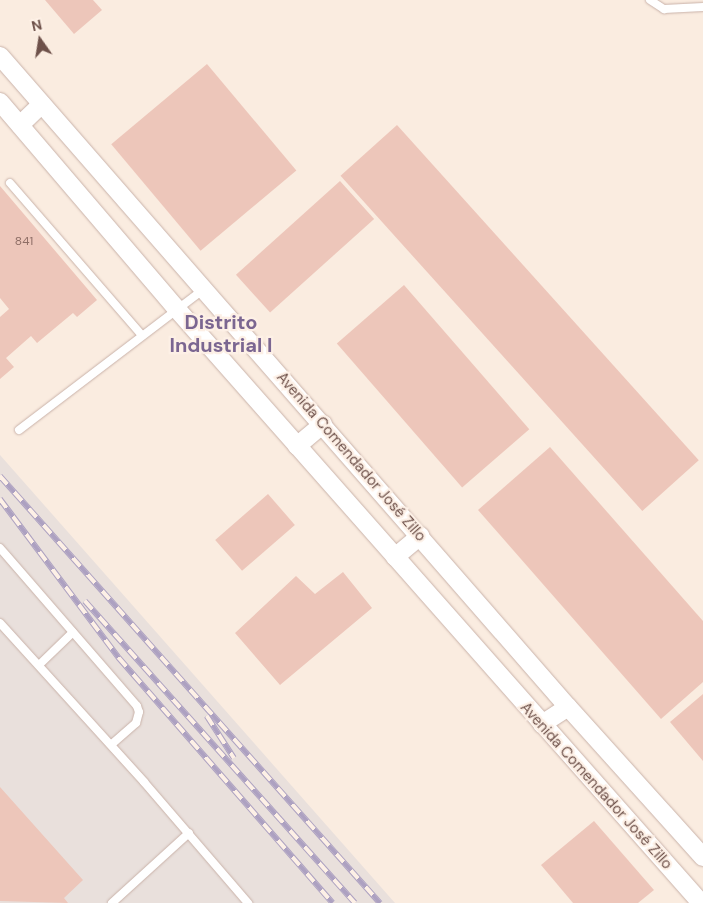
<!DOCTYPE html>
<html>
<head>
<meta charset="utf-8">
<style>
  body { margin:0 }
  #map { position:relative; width:703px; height:903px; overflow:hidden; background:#faece0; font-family:"DM Sans",sans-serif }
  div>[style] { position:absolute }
  .industrial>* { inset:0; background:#e9e0dc }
  .building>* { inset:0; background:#edc6ba; transform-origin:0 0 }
  .roads { filter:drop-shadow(0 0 1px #c9b2a9) drop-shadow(0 0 1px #c9b2a9) }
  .service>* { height:8px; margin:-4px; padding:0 4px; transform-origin:4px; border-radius:4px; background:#fff }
  .tertiary>* { height:18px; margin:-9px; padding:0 9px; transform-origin:9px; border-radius:9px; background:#fff }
  .rail>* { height:5.5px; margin-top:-2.75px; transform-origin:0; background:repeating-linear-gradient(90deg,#fdf0e6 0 11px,#ada1c1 0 22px); box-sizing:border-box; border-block:1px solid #ada1c1 }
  span { translate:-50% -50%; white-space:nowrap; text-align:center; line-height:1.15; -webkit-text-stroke:4.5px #fdf0e6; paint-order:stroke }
  .number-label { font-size:12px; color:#8e6e66 }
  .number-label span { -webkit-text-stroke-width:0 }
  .street-label { font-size:15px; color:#6e514a }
  .district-label { font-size:20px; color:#7b6691; font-weight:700 }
  .north { position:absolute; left:15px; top:15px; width:50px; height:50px; -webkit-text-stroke:4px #fdf0e6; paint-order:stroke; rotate:347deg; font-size:14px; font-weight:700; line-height:20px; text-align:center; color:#6e514a }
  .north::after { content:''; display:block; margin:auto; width:18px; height:22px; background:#6e514a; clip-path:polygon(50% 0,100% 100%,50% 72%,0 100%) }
</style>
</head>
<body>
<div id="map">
  <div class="industrial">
    <i style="clip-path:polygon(0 455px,395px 903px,0 903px)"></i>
  </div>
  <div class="building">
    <i style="clip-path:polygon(45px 0,93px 0,102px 10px,74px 34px)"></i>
    <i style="left:207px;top:64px;width:139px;height:125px;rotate:50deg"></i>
    <i style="left:397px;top:125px;width:451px;height:76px;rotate:48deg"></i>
    <i style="left:340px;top:181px;width:51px;height:140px;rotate:48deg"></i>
    <i style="clip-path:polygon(0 186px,97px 300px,77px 317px,73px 313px,37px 343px,31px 336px,6px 358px,14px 367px,0 379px,0 317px,9px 309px,0 298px)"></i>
    <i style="left:404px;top:285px;width:191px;height:89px;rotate:49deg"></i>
    <i style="clip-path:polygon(550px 447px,703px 621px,703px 682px,661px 719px,478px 510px)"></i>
    <i style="left:268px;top:494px;width:41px;height:70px;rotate:49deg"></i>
    <i style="clip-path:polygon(343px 572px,372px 608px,280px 685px,235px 633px,296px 576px,315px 594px)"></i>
    <i style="clip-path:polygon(703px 694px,703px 761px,670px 722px)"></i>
    <i style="clip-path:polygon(0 787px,83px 880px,64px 898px,68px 903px,0 901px)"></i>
    <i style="clip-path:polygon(594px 821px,654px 890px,638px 903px,573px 903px,541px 865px)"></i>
  </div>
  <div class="roads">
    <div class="service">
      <i style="left:650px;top:0;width:17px;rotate:33deg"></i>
      <i style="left:664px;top:9px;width:39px;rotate:-3deg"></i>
      <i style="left:10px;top:183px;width:200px;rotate:49.1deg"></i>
      <i style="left:19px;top:430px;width:233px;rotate:-37.3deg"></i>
      <i style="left:0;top:548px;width:209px;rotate:49.1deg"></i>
      <i style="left:137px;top:706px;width:6px;rotate:72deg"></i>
      <i style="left:139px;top:712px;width:11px;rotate:105deg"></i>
      <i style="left:136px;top:723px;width:33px;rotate:139deg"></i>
      <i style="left:0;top:623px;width:215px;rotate:47.8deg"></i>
      <i style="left:144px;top:782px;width:160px;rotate:49.3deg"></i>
      <i style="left:39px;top:665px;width:47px;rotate:-44.1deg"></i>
      <i style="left:112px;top:903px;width:104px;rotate:-42.3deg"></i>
    </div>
    <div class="tertiary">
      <i style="left:0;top:56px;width:864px;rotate:48.9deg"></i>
      <i style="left:568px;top:707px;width:202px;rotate:48deg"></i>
      <i style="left:0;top:102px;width:270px;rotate:49.5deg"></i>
      <i style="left:175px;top:307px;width:795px;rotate:48.57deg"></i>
      <i style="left:20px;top:125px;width:30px;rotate:-44deg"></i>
      <i style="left:297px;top:446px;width:34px;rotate:-40deg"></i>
      <i style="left:395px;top:557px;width:33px;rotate:-40deg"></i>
      <i style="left:542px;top:724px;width:31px;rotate:-33deg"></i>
    </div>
  </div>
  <div class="rail">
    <i style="left:0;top:476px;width:572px;rotate:48.33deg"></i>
    <i style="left:0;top:499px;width:199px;rotate:53.2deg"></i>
    <i style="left:119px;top:658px;width:325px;rotate:48.9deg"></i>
    <i style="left:85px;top:601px;width:405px;rotate:48.2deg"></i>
    <i style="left:207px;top:716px;width:50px;rotate:57.3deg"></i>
  </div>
  <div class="number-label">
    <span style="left:24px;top:242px">841</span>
  </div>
  <div class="street-label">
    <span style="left:351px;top:457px;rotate:49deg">Avenida Comendador José Zillo</span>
    <span style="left:596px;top:786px;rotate:48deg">Avenida Comendador José Zillo</span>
  </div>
  <div class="district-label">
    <span style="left:221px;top:334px">Distrito<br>Industrial I</span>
  </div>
  <div class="north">N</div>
</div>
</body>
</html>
